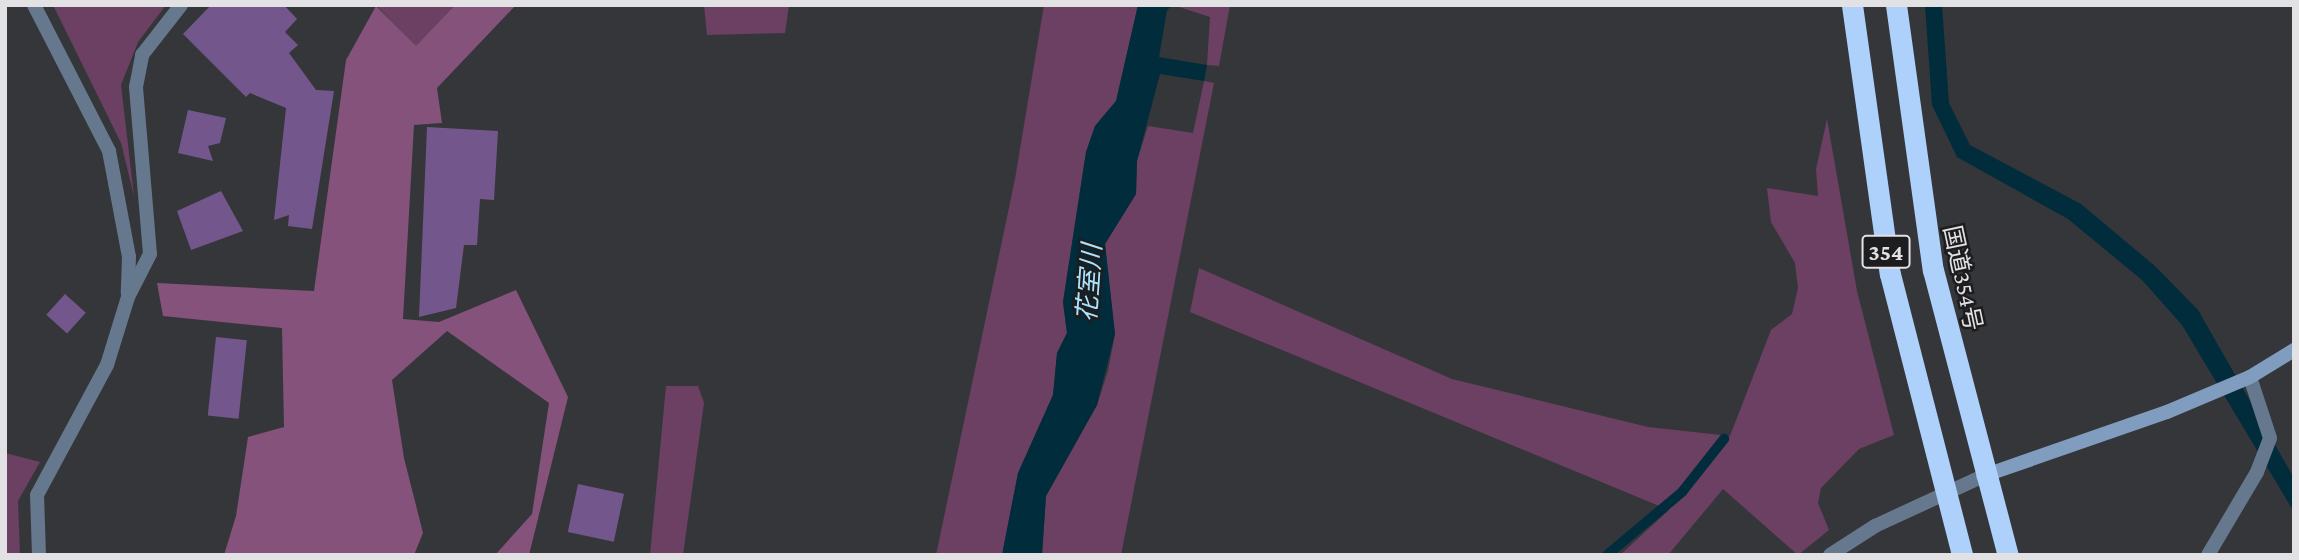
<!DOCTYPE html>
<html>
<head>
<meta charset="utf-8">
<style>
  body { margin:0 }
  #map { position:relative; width:2299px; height:560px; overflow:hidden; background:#35363a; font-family:"Crimson Pro","Noto Sans JP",serif }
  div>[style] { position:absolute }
  .green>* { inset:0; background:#6b4063 }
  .forest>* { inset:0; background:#84527a }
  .water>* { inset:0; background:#002c3b }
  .stream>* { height:10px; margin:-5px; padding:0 5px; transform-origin:5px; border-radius:5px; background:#002c3b }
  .building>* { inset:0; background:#73578c; transform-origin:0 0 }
  .street>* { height:14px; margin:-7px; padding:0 7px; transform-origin:7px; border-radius:7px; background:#66788d }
  .secondary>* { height:14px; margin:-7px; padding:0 7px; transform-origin:7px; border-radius:7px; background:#809cbe }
  .highway>* { height:21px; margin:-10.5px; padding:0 10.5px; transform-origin:10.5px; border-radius:10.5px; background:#aed1fb }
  span { translate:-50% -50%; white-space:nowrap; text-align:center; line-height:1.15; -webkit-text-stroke:5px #1d1d20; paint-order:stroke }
  .shield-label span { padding:2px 5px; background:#1d1d20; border:2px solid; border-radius:5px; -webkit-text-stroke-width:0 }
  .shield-label { font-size:23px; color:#e2e2e5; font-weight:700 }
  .street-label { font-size:24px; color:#e2e2e5 }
  .water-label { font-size:26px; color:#a8e4fe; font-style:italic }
  .frame { position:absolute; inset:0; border:7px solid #e2e2e5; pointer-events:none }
</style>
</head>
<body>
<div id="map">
  <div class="green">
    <i style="clip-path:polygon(53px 5px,166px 5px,138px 42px,121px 85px,134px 196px,121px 143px)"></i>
    <i style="clip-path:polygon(376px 5px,455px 5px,416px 47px)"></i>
    <i style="clip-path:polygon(704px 5px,789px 5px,785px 33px,707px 35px)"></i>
    <i style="clip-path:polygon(1044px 5px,1138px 5px,1116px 101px,1095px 126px,1086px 152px,1063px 302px,1067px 333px,1057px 353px,1053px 395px,1018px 473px,1002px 555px,936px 555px,1015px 179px)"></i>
    <i style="clip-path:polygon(1173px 5px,1230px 5px,1219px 66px,1207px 65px,1210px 17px)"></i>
    <i style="clip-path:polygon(1204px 81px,1214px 83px,1121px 555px,1042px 555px,1046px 496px,1097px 405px,1108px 371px,1115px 334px,1105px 244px,1136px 194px,1137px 161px,1148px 126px,1193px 133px)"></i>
    <i style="clip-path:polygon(1827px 119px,1857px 291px,1894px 435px,1859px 449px,1821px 488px,1818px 503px,1829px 530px,1798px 555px,1723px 489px,1668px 555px,1620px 555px,1669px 510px,1190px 312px,1199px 268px,1452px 379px,1648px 427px,1730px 436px,1771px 330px,1792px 314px,1798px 288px,1795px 263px,1771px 222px,1767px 188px,1818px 196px,1816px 169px)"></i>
    <i style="clip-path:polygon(666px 386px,698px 386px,704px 403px,683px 555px,650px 555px)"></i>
    <i style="clip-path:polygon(5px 453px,40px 462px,18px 501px,20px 555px,5px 555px)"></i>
  </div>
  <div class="forest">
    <i style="clip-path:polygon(455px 5px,516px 5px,437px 88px,442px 123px,414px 125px,403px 319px,439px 322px,516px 290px,568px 397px,529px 555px,495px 555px,532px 514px,549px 403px,447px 331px,392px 380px,404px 458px,423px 533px,414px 555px,224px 555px,236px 516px,248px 437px,284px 427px,282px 328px,163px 316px,157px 283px,314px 291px,346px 60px,376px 6px,416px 46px)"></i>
  </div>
  <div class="water">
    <i style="clip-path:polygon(1138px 5px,1173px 5px,1167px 10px,1159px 57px,1207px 65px,1204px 81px,1160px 74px,1137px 161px,1136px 194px,1105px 244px,1115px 334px,1097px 405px,1046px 496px,1042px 555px,1002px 555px,1018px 473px,1053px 395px,1057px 353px,1067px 333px,1063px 302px,1086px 152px,1095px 126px,1116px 101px)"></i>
    <i style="clip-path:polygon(1925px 5px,1942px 5px,1949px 103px,1970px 145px,2081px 204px,2156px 267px,2198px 310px,2294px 478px,2294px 512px,2182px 325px,2142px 280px,2068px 219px,1957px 157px,1932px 105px)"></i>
  </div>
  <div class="stream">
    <i style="left:1607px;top:555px;width:98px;rotate:-40deg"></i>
    <i style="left:1682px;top:492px;width:68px;rotate:-51.6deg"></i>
  </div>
  <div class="building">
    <i style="clip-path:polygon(211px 5px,284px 5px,297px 19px,285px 32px,298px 45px,289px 53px,316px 90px,334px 91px,312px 229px,288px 226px,289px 215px,274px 220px,286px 108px,250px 93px,246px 97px,183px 34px)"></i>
    <i style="clip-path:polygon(188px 110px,226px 118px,220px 143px,208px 146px,213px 161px,178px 153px)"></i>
    <i style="clip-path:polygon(427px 127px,498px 131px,494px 200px,480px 199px,477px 245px,464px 245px,456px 308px,419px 317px)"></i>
    <i style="clip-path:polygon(221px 191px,243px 231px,191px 250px,177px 211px)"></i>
    <i style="left:65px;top:294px;width:28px;height:28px;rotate:42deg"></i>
    <i style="left:216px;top:337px;width:31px;height:79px;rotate:6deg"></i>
    <i style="left:578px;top:484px;width:47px;height:49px;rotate:12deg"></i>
  </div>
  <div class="street">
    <i style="left:34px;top:5px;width:164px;rotate:62.8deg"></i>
    <i style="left:109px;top:151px;width:108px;rotate:79.3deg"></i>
    <i style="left:129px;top:257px;width:36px;rotate:92deg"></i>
    <i style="left:39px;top:555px;width:60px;rotate:-91.9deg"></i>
    <i style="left:37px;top:495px;width:148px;rotate:-61.7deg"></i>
    <i style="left:107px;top:365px;width:71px;rotate:-72.8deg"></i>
    <i style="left:128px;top:297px;width:48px;rotate:-62.9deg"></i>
    <i style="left:150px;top:254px;width:168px;rotate:-94.8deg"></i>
    <i style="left:136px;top:87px;width:33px;rotate:-79deg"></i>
    <i style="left:142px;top:55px;width:63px;rotate:-52deg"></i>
    <i style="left:1830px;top:555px;width:54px;rotate:-32.8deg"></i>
    <i style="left:1875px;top:526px;width:119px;rotate:-24.8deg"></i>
    <i style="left:2208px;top:555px;width:96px;rotate:-59.4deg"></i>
    <i style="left:2257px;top:472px;width:36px;rotate:-69deg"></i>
    <i style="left:2270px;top:438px;width:64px;rotate:-108.2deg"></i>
  </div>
  <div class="secondary">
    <i style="left:1983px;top:476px;width:195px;rotate:-19.2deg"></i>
    <i style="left:2167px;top:412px;width:90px;rotate:-22.9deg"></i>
    <i style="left:2250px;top:377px;width:52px;rotate:-31.5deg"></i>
  </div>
  <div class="highway">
    <i style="left:1852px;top:5px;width:272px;rotate:82deg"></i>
    <i style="left:1890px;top:274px;width:290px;rotate:75.6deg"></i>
    <i style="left:1896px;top:5px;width:268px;rotate:82.1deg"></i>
    <i style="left:1933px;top:270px;width:295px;rotate:75.3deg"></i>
  </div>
  <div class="shield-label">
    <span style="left:1886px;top:252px">354</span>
  </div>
  <div class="street-label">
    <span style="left:1963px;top:278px;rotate:78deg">国道354号</span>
  </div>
  <div class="water-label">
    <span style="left:1090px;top:283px;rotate:-86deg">花室川</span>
  </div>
  <div class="frame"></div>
</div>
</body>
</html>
